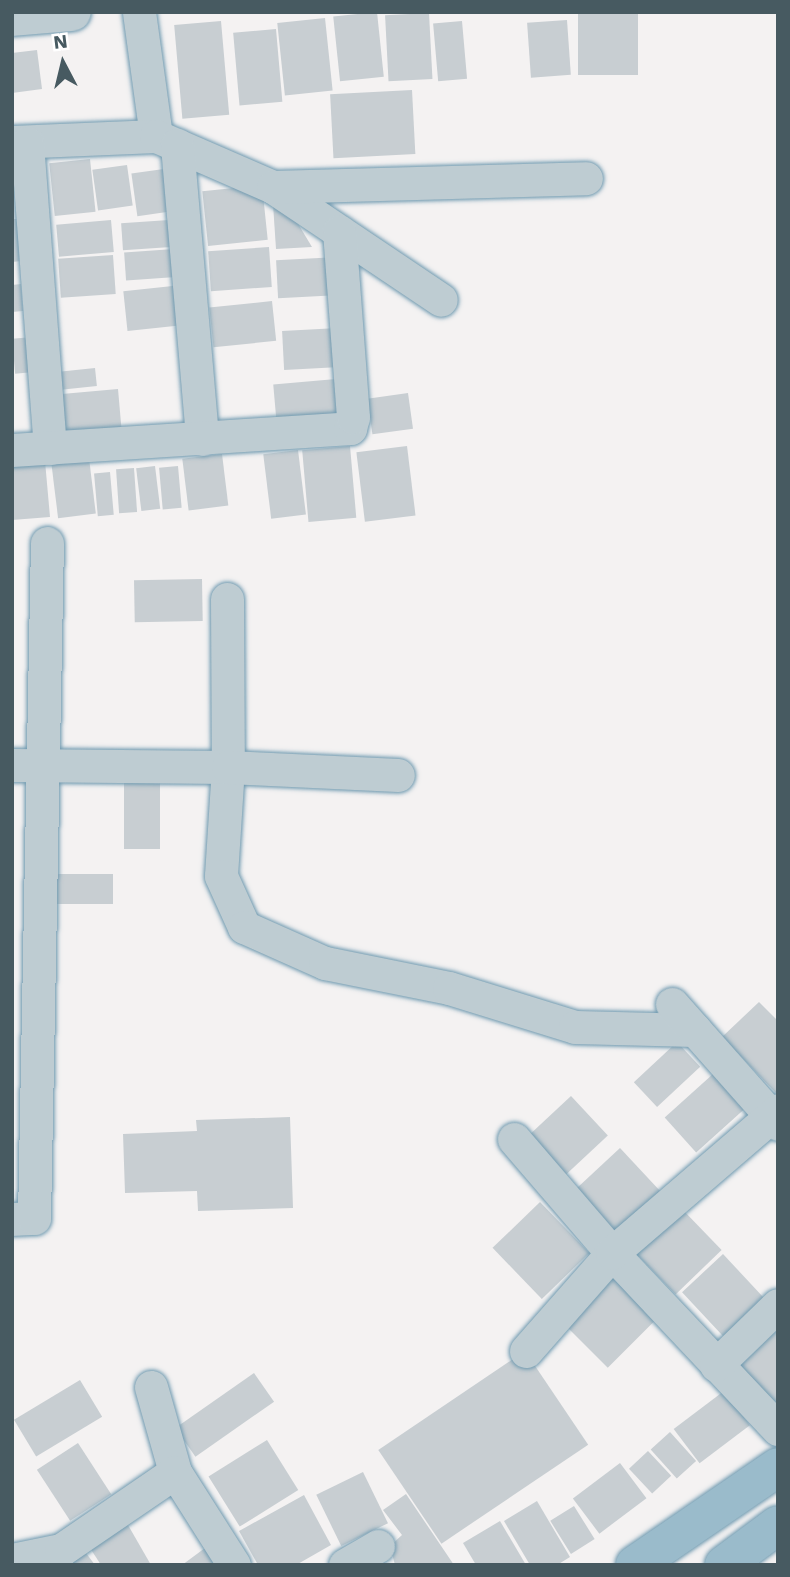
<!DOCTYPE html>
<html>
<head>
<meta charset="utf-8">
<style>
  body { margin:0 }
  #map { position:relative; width:790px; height:1577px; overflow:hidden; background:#f4f2f2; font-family:"Work Sans",sans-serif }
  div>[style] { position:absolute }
  .building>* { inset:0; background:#c8ced2; transform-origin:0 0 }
  .roads { filter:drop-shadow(0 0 2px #709ab0) drop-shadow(0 0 2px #709ab0) }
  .minor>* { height:33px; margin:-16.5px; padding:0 16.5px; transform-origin:16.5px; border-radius:16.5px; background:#beccd2 }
  .tertiary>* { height:38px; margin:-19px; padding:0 19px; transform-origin:19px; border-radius:19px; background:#beccd2 }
  .trunk>* { height:38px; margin:-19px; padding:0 19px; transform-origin:19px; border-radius:19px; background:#9abbcb }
  span { translate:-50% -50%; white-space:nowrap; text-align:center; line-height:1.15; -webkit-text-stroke:5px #fff; paint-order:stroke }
  .frame { position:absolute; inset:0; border:14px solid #475a61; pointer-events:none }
  .north { position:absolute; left:28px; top:28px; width:70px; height:70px; -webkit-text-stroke:5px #fff; paint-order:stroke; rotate:353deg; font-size:19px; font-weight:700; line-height:28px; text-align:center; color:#475a61 }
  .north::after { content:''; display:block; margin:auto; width:24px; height:32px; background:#475a61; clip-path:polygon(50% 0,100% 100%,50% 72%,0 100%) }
</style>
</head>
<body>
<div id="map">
  <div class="building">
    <i style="left:377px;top:12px;width:65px;height:44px;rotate:84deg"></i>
    <i style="left:578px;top:12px;width:60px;height:63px"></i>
    <i style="left:429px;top:13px;width:66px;height:44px;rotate:87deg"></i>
    <i style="left:325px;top:18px;width:73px;height:48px;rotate:84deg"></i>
    <i style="left:567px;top:20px;width:55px;height:40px;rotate:86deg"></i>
    <i style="left:221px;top:21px;width:94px;height:47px;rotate:85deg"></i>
    <i style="left:462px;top:21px;width:58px;height:29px;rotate:85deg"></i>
    <i style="left:276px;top:29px;width:73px;height:43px;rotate:85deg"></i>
    <i style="clip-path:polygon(37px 50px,42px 89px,12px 93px,12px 53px)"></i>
    <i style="left:412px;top:90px;width:64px;height:82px;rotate:87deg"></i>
    <i style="left:90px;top:159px;width:53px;height:41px;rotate:84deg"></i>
    <i style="left:127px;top:165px;width:41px;height:35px;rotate:82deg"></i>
    <i style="left:171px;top:168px;width:43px;height:40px;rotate:82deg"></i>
    <i style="left:262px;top:185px;width:55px;height:60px;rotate:84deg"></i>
    <i style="clip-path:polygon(273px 204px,294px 217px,312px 247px,276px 249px)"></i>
    <i style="clip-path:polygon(12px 219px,18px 219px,21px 261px,12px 262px)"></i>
    <i style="left:111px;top:220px;width:32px;height:55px;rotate:85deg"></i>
    <i style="left:169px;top:220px;width:27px;height:48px;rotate:86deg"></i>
    <i style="left:269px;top:247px;width:40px;height:61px;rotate:86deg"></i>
    <i style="left:174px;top:249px;width:28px;height:50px;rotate:86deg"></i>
    <i style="left:113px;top:255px;width:39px;height:55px;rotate:86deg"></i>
    <i style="left:338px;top:257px;width:38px;height:62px;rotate:87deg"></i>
    <i style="clip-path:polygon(21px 284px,23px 311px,12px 312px,12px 285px)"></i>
    <i style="left:182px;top:285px;width:40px;height:59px;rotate:84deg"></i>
    <i style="left:272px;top:301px;width:40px;height:63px;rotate:84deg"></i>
    <i style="left:338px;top:328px;width:39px;height:56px;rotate:87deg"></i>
    <i style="left:33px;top:337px;width:35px;height:21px;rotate:85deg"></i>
    <i style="left:95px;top:368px;width:18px;height:36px;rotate:84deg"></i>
    <i style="left:336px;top:379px;width:42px;height:63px;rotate:85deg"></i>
    <i style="left:118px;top:389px;width:46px;height:59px;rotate:85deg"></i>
    <i style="left:408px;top:393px;width:36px;height:41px;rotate:82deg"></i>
    <i style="left:350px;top:446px;width:72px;height:48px;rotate:85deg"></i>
    <i style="left:407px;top:446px;width:70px;height:51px;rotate:83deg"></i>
    <i style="left:298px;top:450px;width:65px;height:35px;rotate:83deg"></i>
    <i style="left:222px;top:454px;width:52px;height:40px;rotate:83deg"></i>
    <i style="left:89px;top:458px;width:56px;height:38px;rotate:83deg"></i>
    <i style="clip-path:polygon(45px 461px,50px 517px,12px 520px,12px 465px)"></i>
    <i style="left:155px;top:466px;width:43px;height:19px;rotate:83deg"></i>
    <i style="left:178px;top:466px;width:42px;height:19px;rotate:85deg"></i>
    <i style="left:134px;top:468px;width:44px;height:18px;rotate:86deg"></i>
    <i style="left:110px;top:472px;width:43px;height:16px;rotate:85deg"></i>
    <i style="left:202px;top:579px;width:42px;height:68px;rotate:89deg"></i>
    <i style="left:160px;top:782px;width:67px;height:36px;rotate:90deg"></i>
    <i style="left:113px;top:874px;width:30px;height:60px;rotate:90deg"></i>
    <i style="clip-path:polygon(759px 1002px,778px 1021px,778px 1095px,722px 1037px)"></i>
    <i style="left:677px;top:1042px;width:34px;height:59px;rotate:47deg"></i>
    <i style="left:713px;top:1074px;width:47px;height:65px;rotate:48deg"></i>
    <i style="left:571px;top:1096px;width:54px;height:59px;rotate:47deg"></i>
    <i style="clip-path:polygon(290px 1117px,293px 1208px,198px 1211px,197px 1191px,125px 1193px,123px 1134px,197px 1131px,196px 1120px)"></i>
    <i style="left:620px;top:1148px;width:67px;height:72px;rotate:47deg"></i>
    <i style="left:540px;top:1202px;width:71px;height:66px;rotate:46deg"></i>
    <i style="left:682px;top:1209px;width:57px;height:64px;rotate:46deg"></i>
    <i style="left:723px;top:1254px;width:62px;height:56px;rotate:47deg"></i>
    <i style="left:612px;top:1266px;width:69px;height:75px;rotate:45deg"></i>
    <i style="clip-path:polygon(776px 1331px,778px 1333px,778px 1405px,740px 1366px)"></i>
    <i style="left:525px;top:1351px;width:113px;height:177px;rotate:56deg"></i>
    <i style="left:254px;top:1373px;width:35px;height:96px;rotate:55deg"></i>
    <i style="left:80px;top:1380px;width:43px;height:77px;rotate:59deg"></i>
    <i style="left:724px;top:1391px;width:43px;height:63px;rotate:53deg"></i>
    <i style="left:670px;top:1432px;width:39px;height:26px;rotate:48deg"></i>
    <i style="left:267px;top:1440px;width:59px;height:69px;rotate:58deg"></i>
    <i style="left:78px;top:1443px;width:61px;height:49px;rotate:57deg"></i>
    <i style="left:648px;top:1451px;width:34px;height:26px;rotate:47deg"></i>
    <i style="left:620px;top:1463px;width:44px;height:59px;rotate:53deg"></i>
    <i style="left:363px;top:1472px;width:57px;height:52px;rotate:64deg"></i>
    <i style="clip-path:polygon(406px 1494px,454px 1565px,395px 1565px,390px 1546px,402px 1535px,383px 1510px)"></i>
    <i style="clip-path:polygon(304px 1495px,331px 1545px,296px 1565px,258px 1565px,239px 1531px)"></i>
    <i style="clip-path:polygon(537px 1501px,570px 1557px,557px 1565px,530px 1565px,504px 1521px)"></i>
    <i style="left:574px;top:1506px;width:39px;height:28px;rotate:58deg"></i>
    <i style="clip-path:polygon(500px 1521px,526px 1565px,476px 1565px,463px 1543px)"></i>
    <i style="clip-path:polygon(128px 1525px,151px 1565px,101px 1565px,90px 1548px)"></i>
    <i style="clip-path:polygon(205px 1548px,217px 1565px,182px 1565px)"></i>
    <i style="clip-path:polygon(86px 1553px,95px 1565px,69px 1565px)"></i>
  </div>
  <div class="roads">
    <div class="minor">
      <i style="left:139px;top:12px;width:125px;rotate:82.2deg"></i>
      <i style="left:12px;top:142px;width:144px;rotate:-2.4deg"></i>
      <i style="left:156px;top:136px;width:128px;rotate:23.6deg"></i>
      <i style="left:273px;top:187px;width:202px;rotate:33.9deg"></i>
      <i style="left:27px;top:143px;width:306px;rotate:85.7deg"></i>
      <i style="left:177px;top:145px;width:295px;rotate:85.1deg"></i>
      <i style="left:273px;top:187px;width:313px;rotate:-1.6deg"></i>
      <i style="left:12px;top:450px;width:339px;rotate:-3.7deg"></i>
      <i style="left:350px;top:428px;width:11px;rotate:-75deg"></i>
      <i style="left:353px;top:417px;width:186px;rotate:-94.3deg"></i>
      <i style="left:227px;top:599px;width:168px;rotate:89.7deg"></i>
      <i style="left:228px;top:767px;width:109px;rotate:93.7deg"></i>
      <i style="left:221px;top:876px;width:56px;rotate:65.7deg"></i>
      <i style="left:244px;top:927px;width:89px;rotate:24deg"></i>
      <i style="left:325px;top:963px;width:126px;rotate:11.4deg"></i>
      <i style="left:449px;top:988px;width:132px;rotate:17.2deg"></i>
      <i style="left:575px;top:1027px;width:120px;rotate:1.4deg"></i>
      <i style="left:12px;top:765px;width:216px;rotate:0.5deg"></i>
      <i style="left:228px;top:767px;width:170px;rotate:2.7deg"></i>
      <i style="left:672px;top:1004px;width:160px;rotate:48.5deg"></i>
      <i style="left:514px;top:1139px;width:150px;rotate:49.3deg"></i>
      <i style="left:612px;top:1253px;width:242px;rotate:46.7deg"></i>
      <i style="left:12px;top:1219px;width:22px;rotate:-3deg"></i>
      <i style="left:34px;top:1218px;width:675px;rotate:-88.9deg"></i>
      <i style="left:526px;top:1351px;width:130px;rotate:-48.7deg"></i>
      <i style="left:612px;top:1253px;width:219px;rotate:-40.7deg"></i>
      <i style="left:716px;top:1365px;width:86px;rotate:-44.1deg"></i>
      <i style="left:151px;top:1387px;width:88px;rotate:74.2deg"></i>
      <i style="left:175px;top:1472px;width:110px;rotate:57.6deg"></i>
      <i style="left:12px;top:1560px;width:50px;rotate:-11.5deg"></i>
      <i style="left:61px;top:1550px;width:138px;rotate:-34.4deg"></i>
      <i style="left:345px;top:1565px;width:38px;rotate:-30deg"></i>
    </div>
    <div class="tertiary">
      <i style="left:12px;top:17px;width:60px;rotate:-4.8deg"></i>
    </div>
    <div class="trunk">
      <i style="left:635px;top:1565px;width:173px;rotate:-34.4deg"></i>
      <i style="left:724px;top:1565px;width:67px;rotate:-36.5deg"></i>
    </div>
  </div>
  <div class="frame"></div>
  <div class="north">N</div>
</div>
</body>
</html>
